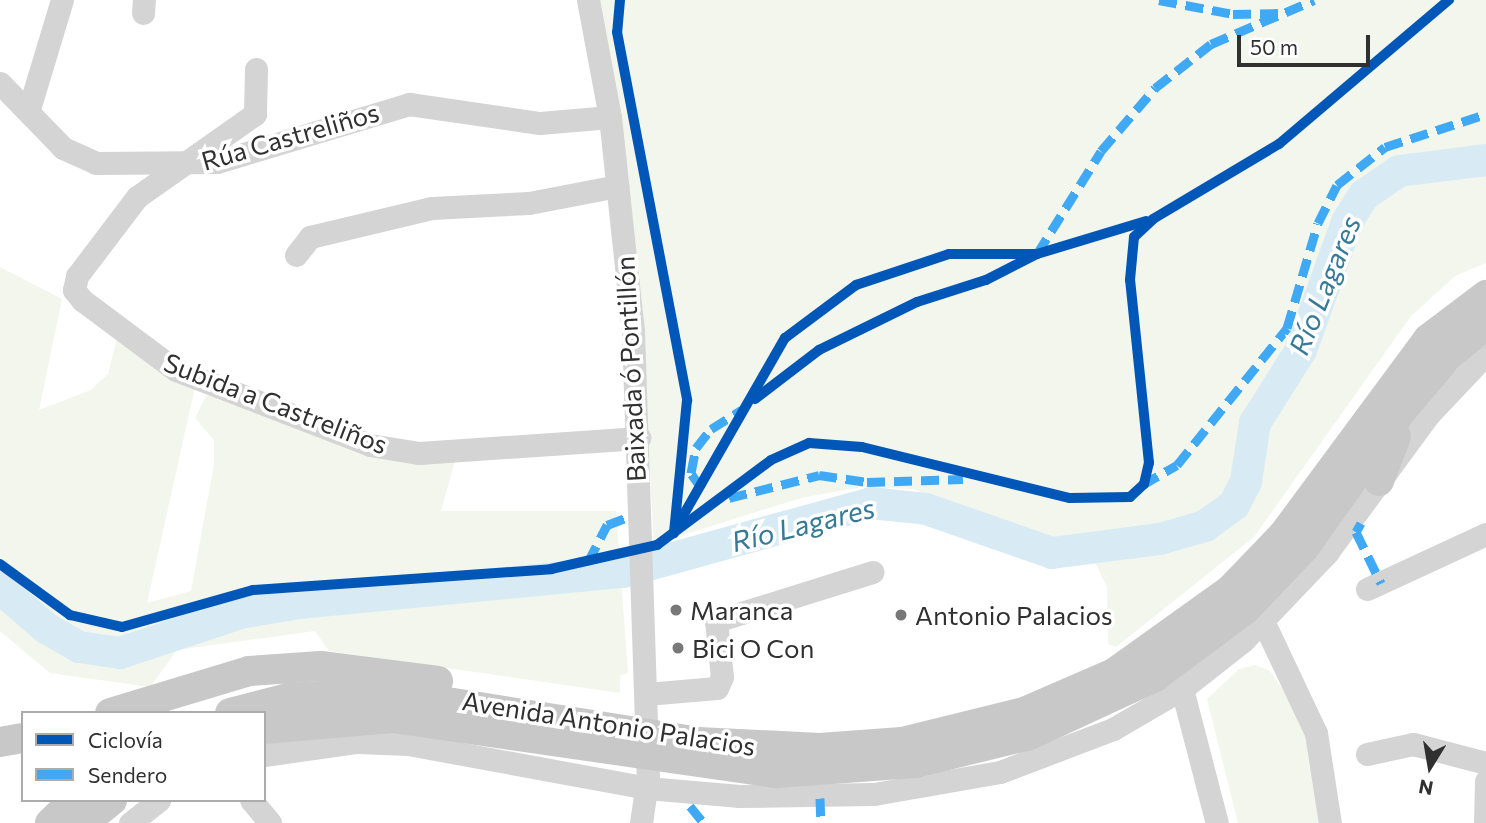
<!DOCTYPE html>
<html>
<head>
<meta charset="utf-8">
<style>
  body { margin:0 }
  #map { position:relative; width:1486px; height:823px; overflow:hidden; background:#fff; font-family:Commissioner,sans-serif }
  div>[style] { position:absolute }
  .green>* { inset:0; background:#f2f6ec }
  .river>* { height:32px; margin:-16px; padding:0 16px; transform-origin:16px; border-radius:16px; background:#d8ebf4 }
  .minor>* { height:23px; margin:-11.5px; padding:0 11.5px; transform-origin:11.5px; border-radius:11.5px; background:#d4d4d4 }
  .major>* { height:30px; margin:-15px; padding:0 15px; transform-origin:15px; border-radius:15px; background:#c8c8c8 }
  .quiet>* { height:9px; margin-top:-4.5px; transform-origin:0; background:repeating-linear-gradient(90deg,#3fa9f5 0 18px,transparent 0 27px) }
  .cycleway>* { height:10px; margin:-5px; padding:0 5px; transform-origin:5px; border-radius:5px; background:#0057b8 }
  .dots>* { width:19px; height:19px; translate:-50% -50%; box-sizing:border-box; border:4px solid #fff; border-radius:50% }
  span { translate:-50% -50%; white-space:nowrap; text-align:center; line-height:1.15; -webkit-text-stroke:7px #fff; paint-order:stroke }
  .street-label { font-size:26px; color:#303030 }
  .poi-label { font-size:26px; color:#303030 }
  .left { translate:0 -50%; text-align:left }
  .water-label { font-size:28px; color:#377a98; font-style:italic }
  .legend { position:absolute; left:21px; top:711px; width:245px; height:91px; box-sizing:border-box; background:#fff; border:2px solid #acacac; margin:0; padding:9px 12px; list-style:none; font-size:21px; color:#303030 }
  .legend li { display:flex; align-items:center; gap:14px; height:35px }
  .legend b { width:35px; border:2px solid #acacac }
  .north { position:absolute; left:1395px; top:732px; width:70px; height:70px; -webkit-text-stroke:5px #fff; paint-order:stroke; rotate:191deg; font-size:19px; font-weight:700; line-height:28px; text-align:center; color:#303030 }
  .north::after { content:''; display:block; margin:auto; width:24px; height:32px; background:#303030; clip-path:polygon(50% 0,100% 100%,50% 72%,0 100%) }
  .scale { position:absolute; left:1237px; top:35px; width:133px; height:32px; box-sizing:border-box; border:4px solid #303030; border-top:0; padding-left:9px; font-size:21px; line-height:24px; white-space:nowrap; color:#303030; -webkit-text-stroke:5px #fff; paint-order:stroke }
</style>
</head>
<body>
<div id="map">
  <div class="green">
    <i style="clip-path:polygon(599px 0,1486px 0,1486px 263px,1455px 276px,1411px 316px,1254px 537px,1116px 647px,1108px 644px,1107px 587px,1085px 542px,1001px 529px,913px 489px,862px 487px,801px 498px,654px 544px,640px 306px)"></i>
    <i style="clip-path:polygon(0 267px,62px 299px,39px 410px,91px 390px,108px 374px,118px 335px,195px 387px,147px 603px,191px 591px,214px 464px,214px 440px,195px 418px,206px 396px,220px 392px,320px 433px,456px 457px,441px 511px,616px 511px,628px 673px,620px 675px,620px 693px,329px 651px,315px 631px,177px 650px,150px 687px,50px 673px,0 631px)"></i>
    <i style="clip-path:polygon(1255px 665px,1270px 671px,1303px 719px,1327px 823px,1238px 823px,1207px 699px,1239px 669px)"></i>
  </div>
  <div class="river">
    <i style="left:0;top:588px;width:61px;rotate:41deg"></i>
    <i style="left:46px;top:628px;width:38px;rotate:30deg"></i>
    <i style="left:79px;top:647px;width:41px;rotate:8.3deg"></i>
    <i style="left:120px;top:653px;width:126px;rotate:-18.4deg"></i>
    <i style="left:240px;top:613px;width:60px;rotate:-9.6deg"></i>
    <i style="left:299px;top:603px;width:325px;rotate:-5.5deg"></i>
    <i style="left:623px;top:572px;width:257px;rotate:-15.5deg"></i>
    <i style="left:871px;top:503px;width:55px;rotate:6.2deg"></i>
    <i style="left:926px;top:509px;width:133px;rotate:19.2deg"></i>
    <i style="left:1052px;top:553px;width:109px;rotate:-7.4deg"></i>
    <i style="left:1160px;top:539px;width:47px;rotate:-16.1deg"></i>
    <i style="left:1205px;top:526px;width:36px;rotate:-36deg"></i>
    <i style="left:1234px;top:505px;width:27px;rotate:-63deg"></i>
    <i style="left:1246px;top:481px;width:59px;rotate:-81.2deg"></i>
    <i style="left:1255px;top:423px;width:86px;rotate:-57.8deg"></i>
    <i style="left:1301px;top:350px;width:136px;rotate:-70.2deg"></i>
    <i style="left:1347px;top:222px;width:32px;rotate:-58deg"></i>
    <i style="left:1364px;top:195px;width:42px;rotate:-34.4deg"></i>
    <i style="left:1399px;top:171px;width:88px;rotate:-7.2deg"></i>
  </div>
  <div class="minor">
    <i style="left:588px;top:0;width:119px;rotate:79.4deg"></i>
    <i style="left:610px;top:117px;width:215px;rotate:83.9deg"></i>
    <i style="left:633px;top:331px;width:444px;rotate:88.1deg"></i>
    <i style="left:648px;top:775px;width:49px;rotate:98.3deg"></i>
    <i style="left:143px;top:13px;width:13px;rotate:-86deg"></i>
    <i style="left:256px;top:69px;width:45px;rotate:91.3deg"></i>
    <i style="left:255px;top:114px;width:144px;rotate:144.9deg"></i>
    <i style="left:137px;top:197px;width:99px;rotate:127.2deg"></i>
    <i style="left:77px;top:276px;width:14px;rotate:102deg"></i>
    <i style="left:74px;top:290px;width:13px;rotate:51deg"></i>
    <i style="left:82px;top:300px;width:117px;rotate:36.7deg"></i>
    <i style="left:176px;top:370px;width:208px;rotate:21.1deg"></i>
    <i style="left:370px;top:445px;width:50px;rotate:9.3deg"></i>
    <i style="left:419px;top:453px;width:221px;rotate:-3.9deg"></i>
    <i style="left:0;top:83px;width:91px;rotate:45.9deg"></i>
    <i style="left:63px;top:148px;width:36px;rotate:24deg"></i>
    <i style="left:96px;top:163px;width:121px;rotate:-0.5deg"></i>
    <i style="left:217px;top:162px;width:201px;rotate:-16.8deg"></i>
    <i style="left:409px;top:104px;width:132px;rotate:8.3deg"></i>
    <i style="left:540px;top:123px;width:70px;rotate:-4.9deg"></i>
    <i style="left:29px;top:109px;width:114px;rotate:-73.2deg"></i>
    <i style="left:296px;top:255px;width:23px;rotate:-52deg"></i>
    <i style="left:310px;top:237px;width:125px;rotate:-13.4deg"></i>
    <i style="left:432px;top:208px;width:97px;rotate:-3deg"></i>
    <i style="left:529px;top:203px;width:90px;rotate:-10.9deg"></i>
    <i style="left:1367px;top:589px;width:131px;rotate:-24.8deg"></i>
    <i style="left:1263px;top:621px;width:124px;rotate:64.7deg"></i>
    <i style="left:1316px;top:733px;width:91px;rotate:81.2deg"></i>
    <i style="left:1182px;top:689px;width:138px;rotate:75.4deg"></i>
    <i style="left:646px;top:694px;width:71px;rotate:-4.8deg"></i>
    <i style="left:717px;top:688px;width:12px;rotate:-66deg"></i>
    <i style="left:722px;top:677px;width:56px;rotate:-96.1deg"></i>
    <i style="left:716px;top:621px;width:164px;rotate:-17.4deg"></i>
    <i style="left:1367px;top:754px;width:47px;rotate:-12.3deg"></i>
    <i style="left:1413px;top:744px;width:75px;rotate:14.6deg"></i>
    <i style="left:264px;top:755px;width:94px;rotate:-8deg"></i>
    <i style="left:357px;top:742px;width:51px;rotate:2.2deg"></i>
    <i style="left:408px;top:744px;width:243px;rotate:10.4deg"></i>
    <i style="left:647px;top:788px;width:93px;rotate:4.9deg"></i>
    <i style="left:740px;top:796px;width:134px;rotate:-0.9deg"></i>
    <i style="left:874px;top:794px;width:128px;rotate:-9.9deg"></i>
    <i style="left:1000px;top:772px;width:121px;rotate:-20.8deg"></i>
    <i style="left:1113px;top:729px;width:80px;rotate:-30.1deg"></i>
    <i style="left:1182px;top:689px;width:78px;rotate:-38.2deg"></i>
    <i style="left:1243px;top:641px;width:122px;rotate:-46.3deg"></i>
    <i style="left:1327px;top:553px;width:174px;rotate:-53.7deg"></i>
    <i style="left:1430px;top:413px;width:81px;rotate:-46.5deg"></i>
    <i style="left:251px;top:800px;width:30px;rotate:50deg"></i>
    <i style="left:130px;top:823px;width:37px;rotate:-38deg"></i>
    <i style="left:1485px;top:823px;width:42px;rotate:-88.6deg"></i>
  </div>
  <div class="major">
    <i style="left:1379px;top:481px;width:48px;rotate:-69.3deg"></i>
    <i style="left:110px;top:713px;width:145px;rotate:-16.8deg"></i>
    <i style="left:249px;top:671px;width:72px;rotate:-4deg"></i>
    <i style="left:321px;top:666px;width:118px;rotate:7.3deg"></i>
    <i style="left:230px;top:713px;width:60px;rotate:-14.5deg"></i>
    <i style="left:288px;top:698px;width:96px;rotate:-3.6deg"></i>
    <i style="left:384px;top:692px;width:318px;rotate:9deg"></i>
    <i style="left:698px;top:742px;width:122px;rotate:2.8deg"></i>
    <i style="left:820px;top:748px;width:82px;rotate:-4.2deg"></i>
    <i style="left:902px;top:742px;width:126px;rotate:-13.8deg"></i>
    <i style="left:1024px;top:712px;width:98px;rotate:-23.4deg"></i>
    <i style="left:1114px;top:673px;width:143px;rotate:-35.6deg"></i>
    <i style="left:1230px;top:590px;width:76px;rotate:-46.1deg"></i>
    <i style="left:1283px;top:535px;width:244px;rotate:-53.5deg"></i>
    <i style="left:1428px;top:339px;width:73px;rotate:-37.2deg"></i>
    <i style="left:264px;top:729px;width:129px;rotate:-4.9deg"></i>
    <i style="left:393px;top:718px;width:387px;rotate:8.2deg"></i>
    <i style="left:776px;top:773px;width:139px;rotate:-4.1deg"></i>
    <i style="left:915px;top:763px;width:118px;rotate:-13.7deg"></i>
    <i style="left:1030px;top:735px;width:138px;rotate:-24.9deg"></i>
    <i style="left:1155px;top:677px;width:114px;rotate:-36.8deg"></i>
    <i style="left:1246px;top:609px;width:84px;rotate:-46.4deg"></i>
    <i style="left:1304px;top:548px;width:171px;rotate:-54.5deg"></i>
    <i style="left:1403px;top:409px;width:71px;rotate:-49.6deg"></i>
    <i style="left:1449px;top:355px;width:48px;rotate:-39deg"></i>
    <i style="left:0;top:742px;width:23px;rotate:-10deg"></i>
    <i style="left:50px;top:823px;width:33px;rotate:-44deg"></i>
    <i style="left:84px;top:823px;width:36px;rotate:-39deg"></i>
  </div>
  <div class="quiet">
    <i style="left:1159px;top:0;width:75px;rotate:10.7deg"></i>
    <i style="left:1233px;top:14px;width:47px;rotate:-1.2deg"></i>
    <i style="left:1037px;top:254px;width:121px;rotate:-58.1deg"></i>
    <i style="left:1101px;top:151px;width:83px;rotate:-49.4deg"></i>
    <i style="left:1155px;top:88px;width:71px;rotate:-38.2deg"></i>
    <i style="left:1211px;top:44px;width:112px;rotate:-23.1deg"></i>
    <i style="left:1142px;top:485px;width:40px;rotate:-29.7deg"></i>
    <i style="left:1177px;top:465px;width:176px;rotate:-51.2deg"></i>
    <i style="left:1287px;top:328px;width:109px;rotate:-73.6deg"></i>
    <i style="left:1318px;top:223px;width:42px;rotate:-63.4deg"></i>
    <i style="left:1337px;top:185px;width:61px;rotate:-38.4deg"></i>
    <i style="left:1385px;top:147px;width:106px;rotate:-18.1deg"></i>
    <i style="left:702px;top:489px;width:19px;rotate:-125deg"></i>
    <i style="left:691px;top:473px;width:25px;rotate:-79deg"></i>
    <i style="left:696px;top:448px;width:24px;rotate:-52deg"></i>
    <i style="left:711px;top:429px;width:36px;rotate:-32deg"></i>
    <i style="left:729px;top:498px;width:93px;rotate:-14.3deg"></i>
    <i style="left:819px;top:475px;width:49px;rotate:8.3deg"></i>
    <i style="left:867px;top:482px;width:96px;rotate:-1.8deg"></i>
    <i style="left:1361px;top:523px;width:10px;rotate:119deg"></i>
    <i style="left:1356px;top:532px;width:57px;rotate:63.9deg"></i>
    <i style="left:588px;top:562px;width:42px;rotate:-62.8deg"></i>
    <i style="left:607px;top:525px;width:19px;rotate:-21deg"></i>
    <i style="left:820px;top:798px;width:25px;rotate:88deg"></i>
    <i style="left:690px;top:806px;width:22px;rotate:51deg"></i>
  </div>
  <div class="cycleway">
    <i style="left:620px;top:0;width:32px;rotate:95deg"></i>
    <i style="left:617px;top:32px;width:375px;rotate:79.2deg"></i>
    <i style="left:687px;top:400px;width:134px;rotate:95.6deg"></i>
    <i style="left:755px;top:399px;width:81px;rotate:-37.4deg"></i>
    <i style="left:819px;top:350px;width:109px;rotate:-26.1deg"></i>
    <i style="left:917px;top:302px;width:72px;rotate:-17.7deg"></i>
    <i style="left:986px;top:280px;width:57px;rotate:-27deg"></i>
    <i style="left:1037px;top:254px;width:114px;rotate:-16.8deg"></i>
    <i style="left:680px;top:521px;width:211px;rotate:-60.2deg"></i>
    <i style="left:785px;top:338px;width:89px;rotate:-36.7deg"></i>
    <i style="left:856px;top:285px;width:98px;rotate:-18.4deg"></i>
    <i style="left:949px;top:254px;width:88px"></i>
    <i style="left:0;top:564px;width:87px;rotate:36.1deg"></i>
    <i style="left:70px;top:615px;width:53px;rotate:13deg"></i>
    <i style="left:122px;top:627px;width:136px;rotate:-15.8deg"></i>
    <i style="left:253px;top:590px;width:299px;rotate:-4deg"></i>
    <i style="left:551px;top:569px;width:109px;rotate:-12.8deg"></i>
    <i style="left:657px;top:545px;width:142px;rotate:-36.7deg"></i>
    <i style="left:771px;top:460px;width:42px;rotate:-24.1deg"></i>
    <i style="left:809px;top:443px;width:53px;rotate:4.3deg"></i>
    <i style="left:862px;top:447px;width:214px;rotate:13.8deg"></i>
    <i style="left:1070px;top:498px;width:60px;rotate:-1deg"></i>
    <i style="left:1130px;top:497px;width:19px;rotate:-43deg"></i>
    <i style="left:1144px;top:484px;width:22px;rotate:-77deg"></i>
    <i style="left:1149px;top:463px;width:184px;rotate:-95.9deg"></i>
    <i style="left:1130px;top:280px;width:43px;rotate:-84.7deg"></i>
    <i style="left:1134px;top:237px;width:26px;rotate:-43deg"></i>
    <i style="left:1153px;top:219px;width:147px;rotate:-30.8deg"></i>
    <i style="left:1279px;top:144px;width:223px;rotate:-40.3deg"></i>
  </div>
  <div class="dots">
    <i style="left:676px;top:610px;background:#787878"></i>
    <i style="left:901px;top:615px;background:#787878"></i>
    <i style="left:678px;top:648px;background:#787878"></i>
  </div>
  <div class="street-label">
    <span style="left:290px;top:136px;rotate:-16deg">Rúa Castreliños</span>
    <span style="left:630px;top:369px;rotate:-93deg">Baixada ó Pontillón</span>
    <span style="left:276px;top:403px;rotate:21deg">Subida a Castreliños</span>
    <span style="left:609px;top:723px;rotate:9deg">Avenida Antonio Palacios</span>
  </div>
  <div class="poi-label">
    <span class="left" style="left:690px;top:610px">Maranca</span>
    <span class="left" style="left:915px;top:615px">Antonio Palacios</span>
    <span class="left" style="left:692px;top:648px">Bici O Con</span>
  </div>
  <div class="water-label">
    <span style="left:1324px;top:285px;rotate:-68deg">Río Lagares</span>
    <span style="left:803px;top:524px;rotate:-14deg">Río Lagares</span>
  </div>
  <ul class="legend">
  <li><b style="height:9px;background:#0057b8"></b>Ciclovía</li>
  <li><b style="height:9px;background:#3fa9f5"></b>Sendero</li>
  </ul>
  <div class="north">N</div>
  <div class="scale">50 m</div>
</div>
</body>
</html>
